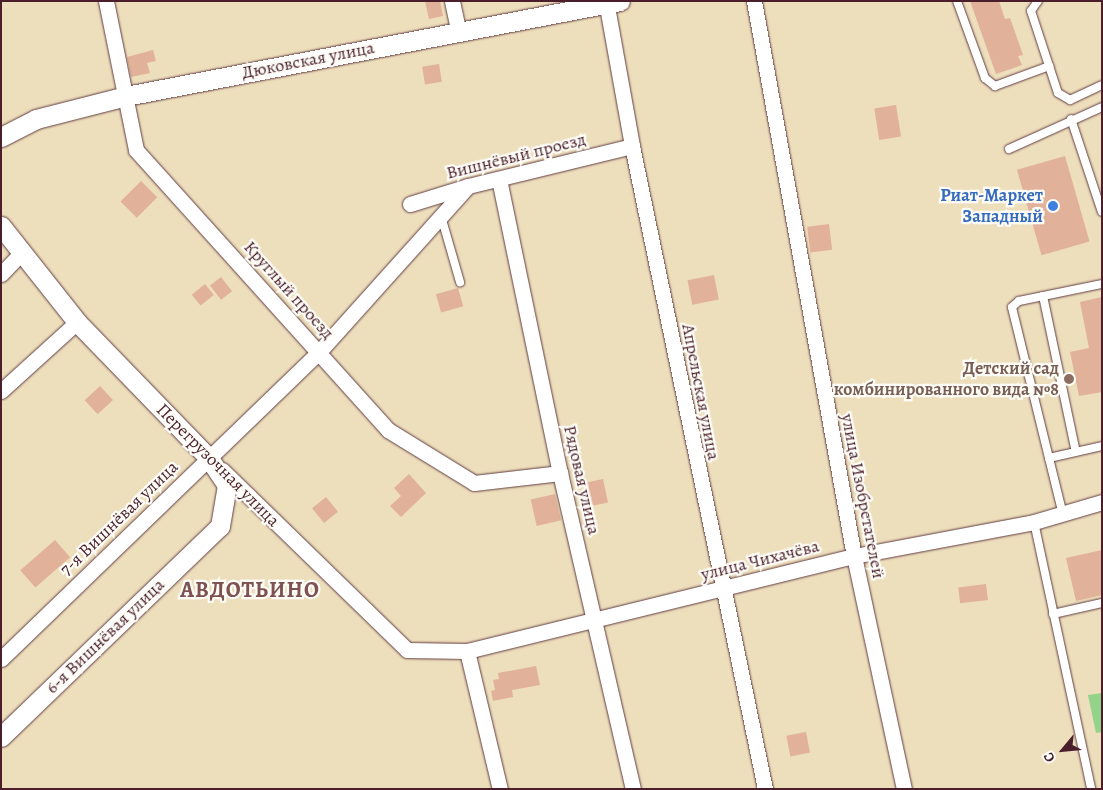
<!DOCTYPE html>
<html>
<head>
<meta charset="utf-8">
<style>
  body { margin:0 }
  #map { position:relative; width:1103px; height:790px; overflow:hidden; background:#eddebc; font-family:Alegreya,serif }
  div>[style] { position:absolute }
  .green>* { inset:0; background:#93d38a }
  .building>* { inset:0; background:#e1b199; transform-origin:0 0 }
  .roads { filter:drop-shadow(0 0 1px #623c41) drop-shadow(0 0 1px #623c41) }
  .service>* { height:8px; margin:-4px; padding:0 4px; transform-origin:4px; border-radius:4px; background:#fff }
  .minor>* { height:15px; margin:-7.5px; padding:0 7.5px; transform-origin:7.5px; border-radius:7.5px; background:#fff }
  .tertiary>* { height:19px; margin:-9.5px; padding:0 9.5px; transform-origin:9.5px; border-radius:9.5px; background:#fff }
  .dots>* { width:14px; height:14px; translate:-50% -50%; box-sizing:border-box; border:2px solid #fdfcf7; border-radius:50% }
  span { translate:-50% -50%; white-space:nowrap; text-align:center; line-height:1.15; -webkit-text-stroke:4.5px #fdfcf7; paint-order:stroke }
  .street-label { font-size:18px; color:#4a1f2b }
  .shop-label { font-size:18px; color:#366cbe; font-weight:700 }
  .right { translate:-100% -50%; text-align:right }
  .education-label { font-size:18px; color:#785e54; font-weight:700 }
  .district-label { font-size:22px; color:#7f5252; font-weight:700; letter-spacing:1px }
  .frame { position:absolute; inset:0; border:2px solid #4a1f2b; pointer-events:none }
  .north { position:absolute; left:1038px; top:725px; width:50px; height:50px; -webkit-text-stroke:4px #fdfcf7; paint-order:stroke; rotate:242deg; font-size:14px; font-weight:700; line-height:20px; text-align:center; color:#4a1f2b }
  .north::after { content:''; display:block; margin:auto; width:18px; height:22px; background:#4a1f2b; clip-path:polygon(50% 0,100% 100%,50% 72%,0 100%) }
</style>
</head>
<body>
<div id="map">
  <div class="green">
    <i style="clip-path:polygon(1102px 693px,1102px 732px,1096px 733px,1088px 695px)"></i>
  </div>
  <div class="building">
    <i style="clip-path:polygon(425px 1px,440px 1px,443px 16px,429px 19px)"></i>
    <i style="clip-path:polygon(970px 1px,999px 1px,1005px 19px,1010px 18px,1023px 55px,1018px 56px,1022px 65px,996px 74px)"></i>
    <i style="clip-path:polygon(153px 50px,156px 61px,147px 63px,150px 73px,131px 77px,127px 57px)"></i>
    <i style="left:439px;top:64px;width:18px;height:17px;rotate:81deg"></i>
    <i style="left:896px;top:105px;width:32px;height:22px;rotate:81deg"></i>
    <i style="left:1065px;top:156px;width:89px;height:50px;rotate:74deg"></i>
    <i style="left:141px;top:181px;width:23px;height:29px;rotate:45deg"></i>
    <i style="left:829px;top:224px;width:26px;height:22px;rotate:83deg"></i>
    <i style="left:714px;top:275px;width:25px;height:27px;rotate:79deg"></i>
    <i style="left:221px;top:277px;width:18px;height:14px;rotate:52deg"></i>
    <i style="left:205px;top:284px;width:14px;height:17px;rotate:51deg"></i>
    <i style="left:458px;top:288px;width:19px;height:23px;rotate:74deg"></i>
    <i style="clip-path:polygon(1102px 297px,1102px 392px,1079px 396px,1070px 352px,1089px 348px,1080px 302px)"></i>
    <i style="left:100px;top:386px;width:19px;height:21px;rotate:47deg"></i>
    <i style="clip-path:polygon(409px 474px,426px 493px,401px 517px,390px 506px,401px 496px,394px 488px)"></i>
    <i style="left:603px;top:479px;width:24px;height:17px;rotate:78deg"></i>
    <i style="left:555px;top:494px;width:27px;height:25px;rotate:77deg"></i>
    <i style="left:326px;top:497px;width:19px;height:18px;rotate:51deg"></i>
    <i style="left:55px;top:540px;width:23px;height:46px;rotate:49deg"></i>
    <i style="clip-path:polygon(1102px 550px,1102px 595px,1076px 601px,1066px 558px)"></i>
    <i style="left:986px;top:584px;width:16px;height:28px;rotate:83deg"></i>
    <i style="clip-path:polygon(536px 666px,540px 685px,512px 690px,513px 697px,493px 701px,491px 691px,495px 690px,493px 680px,499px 679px,498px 673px)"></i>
    <i style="left:806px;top:732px;width:21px;height:20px;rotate:79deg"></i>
  </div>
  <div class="roads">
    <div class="service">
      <i style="left:957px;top:1px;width:82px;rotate:70deg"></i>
      <i style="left:985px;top:78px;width:13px;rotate:39deg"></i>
      <i style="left:995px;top:86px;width:58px;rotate:-20.3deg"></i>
      <i style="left:1038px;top:1px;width:12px;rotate:125deg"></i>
      <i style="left:1031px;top:11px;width:86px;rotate:71.8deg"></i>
      <i style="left:1058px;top:93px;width:14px;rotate:30deg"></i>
      <i style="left:1070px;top:100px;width:35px;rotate:-25deg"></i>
      <i style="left:1071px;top:119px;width:98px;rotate:71.6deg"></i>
      <i style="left:1009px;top:149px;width:102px;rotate:-24.3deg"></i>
      <i style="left:441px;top:216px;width:69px;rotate:73.9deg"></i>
      <i style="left:1043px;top:296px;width:159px;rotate:78.1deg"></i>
      <i style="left:1049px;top:458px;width:54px;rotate:-12.8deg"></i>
      <i style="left:1063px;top:515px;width:214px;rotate:-103.8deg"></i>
      <i style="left:1012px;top:307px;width:9px;rotate:-41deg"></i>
      <i style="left:1019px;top:301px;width:85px;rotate:-11.6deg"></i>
      <i style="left:1034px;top:522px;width:273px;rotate:77.9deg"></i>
      <i style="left:1053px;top:614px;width:50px;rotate:-12.7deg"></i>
    </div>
    <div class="minor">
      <i style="left:106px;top:1px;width:152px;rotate:78.6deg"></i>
      <i style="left:136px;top:150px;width:377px;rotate:48deg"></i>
      <i style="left:388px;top:430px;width:101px;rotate:31.6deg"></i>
      <i style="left:474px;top:483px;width:87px;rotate:-6.6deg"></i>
      <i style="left:452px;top:1px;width:30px;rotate:78deg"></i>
      <i style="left:606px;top:1px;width:147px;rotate:79.8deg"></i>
      <i style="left:632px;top:146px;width:657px;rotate:78.31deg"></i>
      <i style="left:754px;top:1px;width:564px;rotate:79.79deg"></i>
      <i style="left:854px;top:556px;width:238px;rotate:77.9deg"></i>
      <i style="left:499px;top:179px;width:300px;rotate:78.3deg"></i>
      <i style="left:560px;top:473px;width:324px;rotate:77deg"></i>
      <i style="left:410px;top:204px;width:61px;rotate:-17.2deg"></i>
      <i style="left:468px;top:186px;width:169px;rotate:-13.7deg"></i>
      <i style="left:1px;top:274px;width:28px;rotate:-46deg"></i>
      <i style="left:1px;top:391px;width:103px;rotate:-42.2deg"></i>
      <i style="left:222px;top:470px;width:258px;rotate:44.2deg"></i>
      <i style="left:407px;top:650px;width:60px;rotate:1deg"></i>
      <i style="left:467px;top:651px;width:398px;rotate:-13.8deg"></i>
      <i style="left:854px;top:556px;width:183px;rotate:-10.7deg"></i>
      <i style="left:1034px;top:522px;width:71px;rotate:-16.4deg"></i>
      <i style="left:467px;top:651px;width:142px;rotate:76.6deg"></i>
      <i style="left:1px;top:659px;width:442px;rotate:-44deg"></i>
      <i style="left:319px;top:352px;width:223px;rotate:-48.1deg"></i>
    </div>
    <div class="tertiary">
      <i style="left:1px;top:137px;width:39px;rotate:-27deg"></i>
      <i style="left:36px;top:119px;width:93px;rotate:-14.3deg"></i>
      <i style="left:126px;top:96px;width:503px;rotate:-10.89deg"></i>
      <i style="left:1px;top:226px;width:122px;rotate:51.6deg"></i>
      <i style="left:77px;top:322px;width:188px;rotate:45.9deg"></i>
      <i style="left:208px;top:457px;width:34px;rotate:56deg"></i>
      <i style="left:227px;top:485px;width:42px;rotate:99.7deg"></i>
      <i style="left:220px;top:526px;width:304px;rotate:136.1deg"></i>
    </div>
  </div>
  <div class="dots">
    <i style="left:1053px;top:206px;background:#3f7fe0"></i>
    <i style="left:1069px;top:379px;background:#8d6e63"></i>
  </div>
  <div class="street-label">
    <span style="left:308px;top:60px;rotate:-11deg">Дюковская улица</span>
    <span style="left:516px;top:156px;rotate:-14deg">Вишнёвый проезд</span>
    <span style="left:289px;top:290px;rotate:48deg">Круглый проезд</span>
    <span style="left:701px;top:392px;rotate:79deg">Апрельская улица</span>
    <span style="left:218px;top:465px;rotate:45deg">Перегрузочная улица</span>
    <span style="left:582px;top:480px;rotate:77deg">Рядовая улица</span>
    <span style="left:863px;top:496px;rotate:79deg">улица Изобретателей</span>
    <span style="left:119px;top:518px;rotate:-44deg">7-я Вишнёвая улица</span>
    <span style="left:760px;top:560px;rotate:-14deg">улица Чихачёва</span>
    <span style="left:105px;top:636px;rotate:-44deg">6-я Вишнёвая улица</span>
  </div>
  <div class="shop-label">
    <span class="right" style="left:1043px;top:206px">Риат-Маркет<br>Западный</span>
  </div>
  <div class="education-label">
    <span class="right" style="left:1059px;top:379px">Детский сад<br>комбинированного вида №8</span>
  </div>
  <div class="district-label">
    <span style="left:250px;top:591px">АВДОТЬИНО</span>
  </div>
  <div class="frame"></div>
  <div class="north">С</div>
</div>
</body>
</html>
